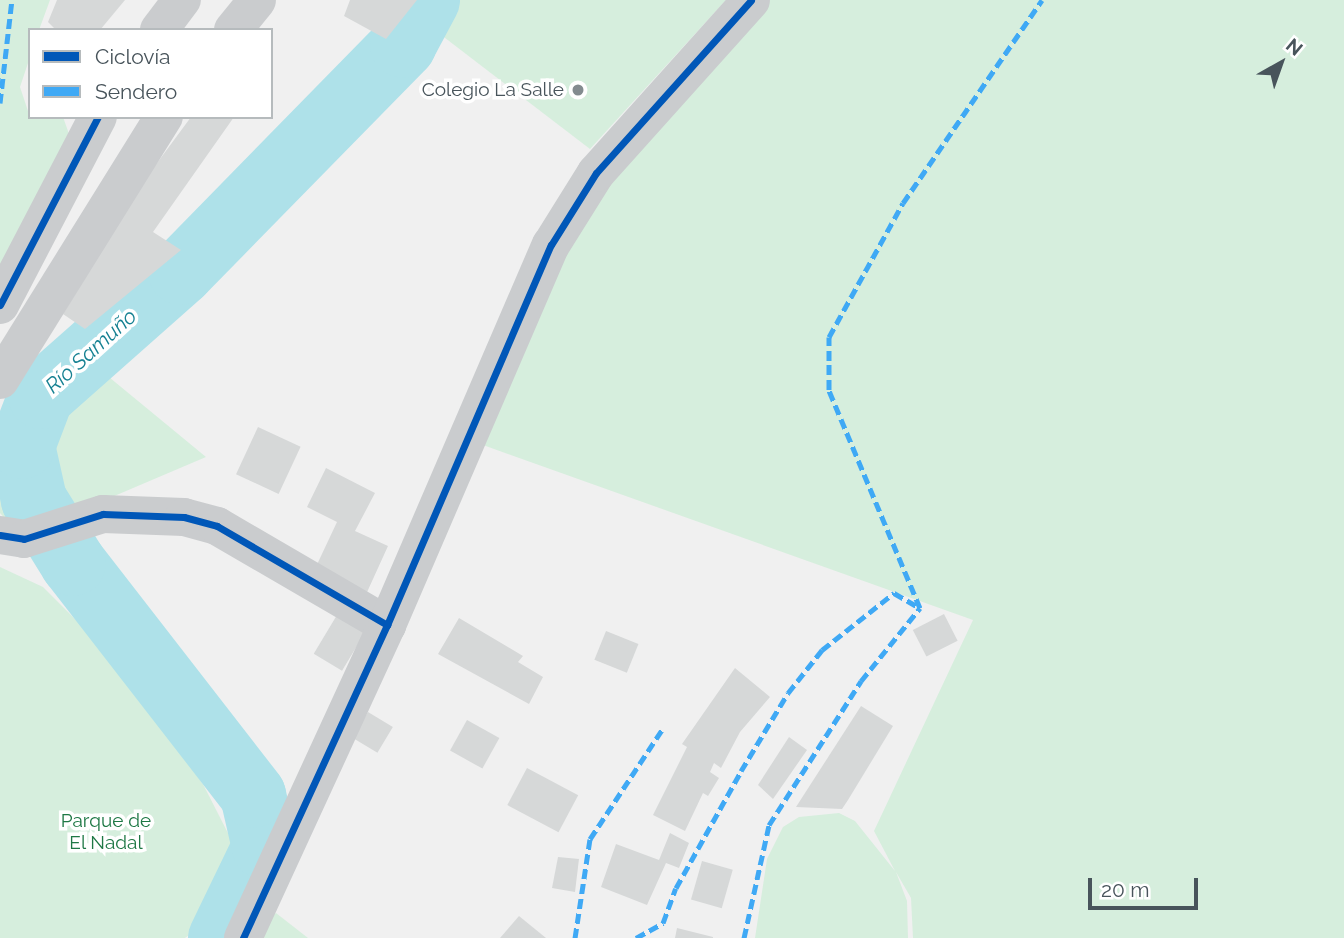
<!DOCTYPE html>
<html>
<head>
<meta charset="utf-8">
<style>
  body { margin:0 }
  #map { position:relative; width:1344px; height:938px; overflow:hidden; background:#f0f0f0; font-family:Raleway,sans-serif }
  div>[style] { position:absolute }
  .green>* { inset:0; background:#d6eedd }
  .river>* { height:66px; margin:-33px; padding:0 33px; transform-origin:33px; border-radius:33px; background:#aee1e9 }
  .building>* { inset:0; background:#d6d8d8; transform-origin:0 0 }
  .minor>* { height:38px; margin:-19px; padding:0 19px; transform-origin:19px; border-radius:19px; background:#caccce }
  .quiet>* { height:5px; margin-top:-2.5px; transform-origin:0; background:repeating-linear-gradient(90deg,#3fa9f5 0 10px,transparent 0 15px) }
  .cycleway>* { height:7px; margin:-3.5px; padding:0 3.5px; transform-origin:3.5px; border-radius:3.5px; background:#0057b8 }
  .dots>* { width:19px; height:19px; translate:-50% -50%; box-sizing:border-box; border:4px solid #fff; border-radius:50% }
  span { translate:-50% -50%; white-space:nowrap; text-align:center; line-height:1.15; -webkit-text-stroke:7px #fff; paint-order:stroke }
  .poi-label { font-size:19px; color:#48545b }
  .right { translate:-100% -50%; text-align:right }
  .park-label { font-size:19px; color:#1e7845 }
  .water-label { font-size:21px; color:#168192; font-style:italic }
  .legend { position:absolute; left:28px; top:28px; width:245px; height:91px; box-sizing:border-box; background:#fff; border:2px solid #b6bbbd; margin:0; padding:9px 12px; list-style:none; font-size:21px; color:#48545b }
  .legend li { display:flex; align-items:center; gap:14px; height:35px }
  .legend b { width:35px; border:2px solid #b6bbbd }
  .north { position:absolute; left:1246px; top:28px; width:70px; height:70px; -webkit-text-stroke:5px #fff; paint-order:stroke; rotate:40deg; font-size:19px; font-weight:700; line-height:28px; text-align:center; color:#48545b }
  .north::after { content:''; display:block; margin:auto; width:24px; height:32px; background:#48545b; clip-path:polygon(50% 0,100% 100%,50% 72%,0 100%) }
  .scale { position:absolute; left:1088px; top:878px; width:110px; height:32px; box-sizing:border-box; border:4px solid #48545b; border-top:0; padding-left:9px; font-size:21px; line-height:24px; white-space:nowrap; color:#48545b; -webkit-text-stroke:5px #fff; paint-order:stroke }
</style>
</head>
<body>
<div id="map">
  <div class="green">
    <i style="clip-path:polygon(0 0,50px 0,39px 30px,30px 30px,30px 57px,20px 87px,30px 117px,63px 117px,74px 148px,0 274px)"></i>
    <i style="clip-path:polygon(453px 0,726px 0,590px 149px,436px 31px)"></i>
    <i style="clip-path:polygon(766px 0,1344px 0,1344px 938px,913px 938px,911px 898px,896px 872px,907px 901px,908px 938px,755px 938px,767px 859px,783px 827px,799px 817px,839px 813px,855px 821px,895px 871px,874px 831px,973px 620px,483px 445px,582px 218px)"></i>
    <i style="clip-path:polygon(98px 368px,206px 457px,72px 514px,8px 522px,0 513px,0 447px,16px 434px,44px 437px,65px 389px,82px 373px)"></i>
    <i style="clip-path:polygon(0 567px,43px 587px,130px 674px,204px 786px,232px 841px,234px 867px,203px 925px,185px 938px,0 938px)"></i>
    <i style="clip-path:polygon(276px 913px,308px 938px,246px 938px)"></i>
  </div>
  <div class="river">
    <i style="left:221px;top:938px;width:101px;rotate:-64.2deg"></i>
    <i style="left:265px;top:847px;width:53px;rotate:-103deg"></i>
    <i style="left:253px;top:795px;width:294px;rotate:-127.8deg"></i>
    <i style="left:73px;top:563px;width:74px;rotate:-121.8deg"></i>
    <i style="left:34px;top:500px;width:55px;rotate:-102.5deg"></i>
    <i style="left:22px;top:446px;width:53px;rotate:-69.2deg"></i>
    <i style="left:41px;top:396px;width:187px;rotate:-41.5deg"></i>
    <i style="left:181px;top:272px;width:318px;rotate:-45.6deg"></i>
    <i style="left:403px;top:45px;width:51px;rotate:-61.9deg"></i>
  </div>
  <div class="building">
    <i style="clip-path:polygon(57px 0,125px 0,100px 30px,56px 30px,48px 22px)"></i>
    <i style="clip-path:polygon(350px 0,417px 0,386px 39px,344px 16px)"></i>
    <i style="clip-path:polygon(191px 117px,234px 117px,153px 232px,181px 250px,85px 329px,63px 314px,143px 182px)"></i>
    <i style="left:258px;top:427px;width:47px;height:52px;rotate:25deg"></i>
    <i style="clip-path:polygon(326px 468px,375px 493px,355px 531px,388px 546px,363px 601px,313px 573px,337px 522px,307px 507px)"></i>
    <i style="left:340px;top:610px;width:33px;height:51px;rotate:31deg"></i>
    <i style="left:944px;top:614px;width:30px;height:35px;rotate:63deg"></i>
    <i style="clip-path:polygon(459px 618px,523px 656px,518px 662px,543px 677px,529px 704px,438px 654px)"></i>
    <i style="left:606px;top:631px;width:35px;height:31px;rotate:22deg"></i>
    <i style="clip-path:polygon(735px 668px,770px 697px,740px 732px,721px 768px,714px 763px,710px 772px,719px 778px,708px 796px,703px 793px,685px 831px,653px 815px,687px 747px,682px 744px)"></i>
    <i style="clip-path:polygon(861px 706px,893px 726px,848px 800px,842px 809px,796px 807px)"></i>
    <i style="left:368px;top:712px;width:29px;height:30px;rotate:31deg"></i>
    <i style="left:467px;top:720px;width:37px;height:35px;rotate:29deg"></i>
    <i style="clip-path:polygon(789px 737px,807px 750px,773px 799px,758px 785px)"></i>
    <i style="left:527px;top:768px;width:58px;height:42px;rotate:28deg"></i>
    <i style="clip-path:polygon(670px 833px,689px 843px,679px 868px,666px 863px,647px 905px,601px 887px,616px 844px,659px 860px)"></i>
    <i style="clip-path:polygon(558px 857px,579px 859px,575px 892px,552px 888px)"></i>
    <i style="left:702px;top:861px;width:32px;height:40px;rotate:16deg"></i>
    <i style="clip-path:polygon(519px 916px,546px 938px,500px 938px)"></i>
    <i style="clip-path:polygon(677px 928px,713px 937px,713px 938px,675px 938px)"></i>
  </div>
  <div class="minor">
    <i style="left:159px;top:30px;width:38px;rotate:-53deg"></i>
    <i style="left:233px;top:30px;width:38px;rotate:-51deg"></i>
    <i style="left:0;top:305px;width:212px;rotate:-62.5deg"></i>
    <i style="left:0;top:380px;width:310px;rotate:-58.1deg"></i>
    <i style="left:0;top:535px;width:24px;rotate:9deg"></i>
    <i style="left:24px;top:539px;width:83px;rotate:-17.6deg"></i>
    <i style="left:103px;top:514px;width:81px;rotate:2.1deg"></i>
    <i style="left:184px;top:517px;width:34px;rotate:15deg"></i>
    <i style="left:217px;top:526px;width:197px;rotate:30.2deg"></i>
    <i style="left:243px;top:938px;width:345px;rotate:-65.3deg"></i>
    <i style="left:387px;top:625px;width:414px;rotate:-66.7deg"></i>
    <i style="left:551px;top:245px;width:85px;rotate:-58deg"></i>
    <i style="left:596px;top:173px;width:232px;rotate:-48.1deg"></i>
  </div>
  <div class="quiet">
    <i style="left:0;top:103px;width:104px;rotate:-83.4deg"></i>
    <i style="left:920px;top:608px;width:236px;rotate:-112.7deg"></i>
    <i style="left:829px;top:390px;width:53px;rotate:-90deg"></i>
    <i style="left:829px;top:337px;width:153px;rotate:-61.1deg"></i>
    <i style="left:903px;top:203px;width:246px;rotate:-55.6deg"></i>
    <i style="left:575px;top:938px;width:100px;rotate:-81.4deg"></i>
    <i style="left:590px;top:839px;width:131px;rotate:-56.6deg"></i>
    <i style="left:636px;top:938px;width:31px;rotate:-29deg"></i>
    <i style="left:663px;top:923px;width:37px;rotate:-70deg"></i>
    <i style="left:676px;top:888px;width:134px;rotate:-60.9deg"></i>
    <i style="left:741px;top:771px;width:91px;rotate:-58.9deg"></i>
    <i style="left:788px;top:693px;width:55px;rotate:-51.7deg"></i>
    <i style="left:822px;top:650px;width:92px;rotate:-38.4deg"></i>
    <i style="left:894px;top:593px;width:30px;rotate:30deg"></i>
    <i style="left:744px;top:938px;width:116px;rotate:-77.5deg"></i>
    <i style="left:769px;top:825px;width:171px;rotate:-57.4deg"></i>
    <i style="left:861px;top:681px;width:94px;rotate:-51.1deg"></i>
  </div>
  <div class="cycleway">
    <i style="left:0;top:305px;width:212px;rotate:-62.5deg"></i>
    <i style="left:0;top:535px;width:24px;rotate:9deg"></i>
    <i style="left:24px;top:539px;width:83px;rotate:-17.6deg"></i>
    <i style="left:103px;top:514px;width:81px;rotate:2.1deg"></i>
    <i style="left:184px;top:517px;width:34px;rotate:15deg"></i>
    <i style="left:217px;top:526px;width:197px;rotate:30.2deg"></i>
    <i style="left:243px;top:938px;width:345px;rotate:-65.3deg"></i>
    <i style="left:387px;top:625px;width:414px;rotate:-66.7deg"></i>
    <i style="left:551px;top:245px;width:85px;rotate:-58deg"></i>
    <i style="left:596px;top:173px;width:232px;rotate:-48.1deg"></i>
  </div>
  <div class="dots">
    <i style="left:578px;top:90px;background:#838b8f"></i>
  </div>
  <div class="poi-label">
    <span class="right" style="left:564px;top:90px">Colegio La Salle</span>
  </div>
  <div class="park-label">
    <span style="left:106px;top:832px">Parque de<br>El Nadal</span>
  </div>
  <div class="water-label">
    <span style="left:91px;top:351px;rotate:-42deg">Río Samuño</span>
  </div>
  <ul class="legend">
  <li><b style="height:9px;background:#0057b8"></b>Ciclovía</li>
  <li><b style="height:9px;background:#3fa9f5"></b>Sendero</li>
  </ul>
  <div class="north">N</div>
  <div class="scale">20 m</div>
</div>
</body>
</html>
